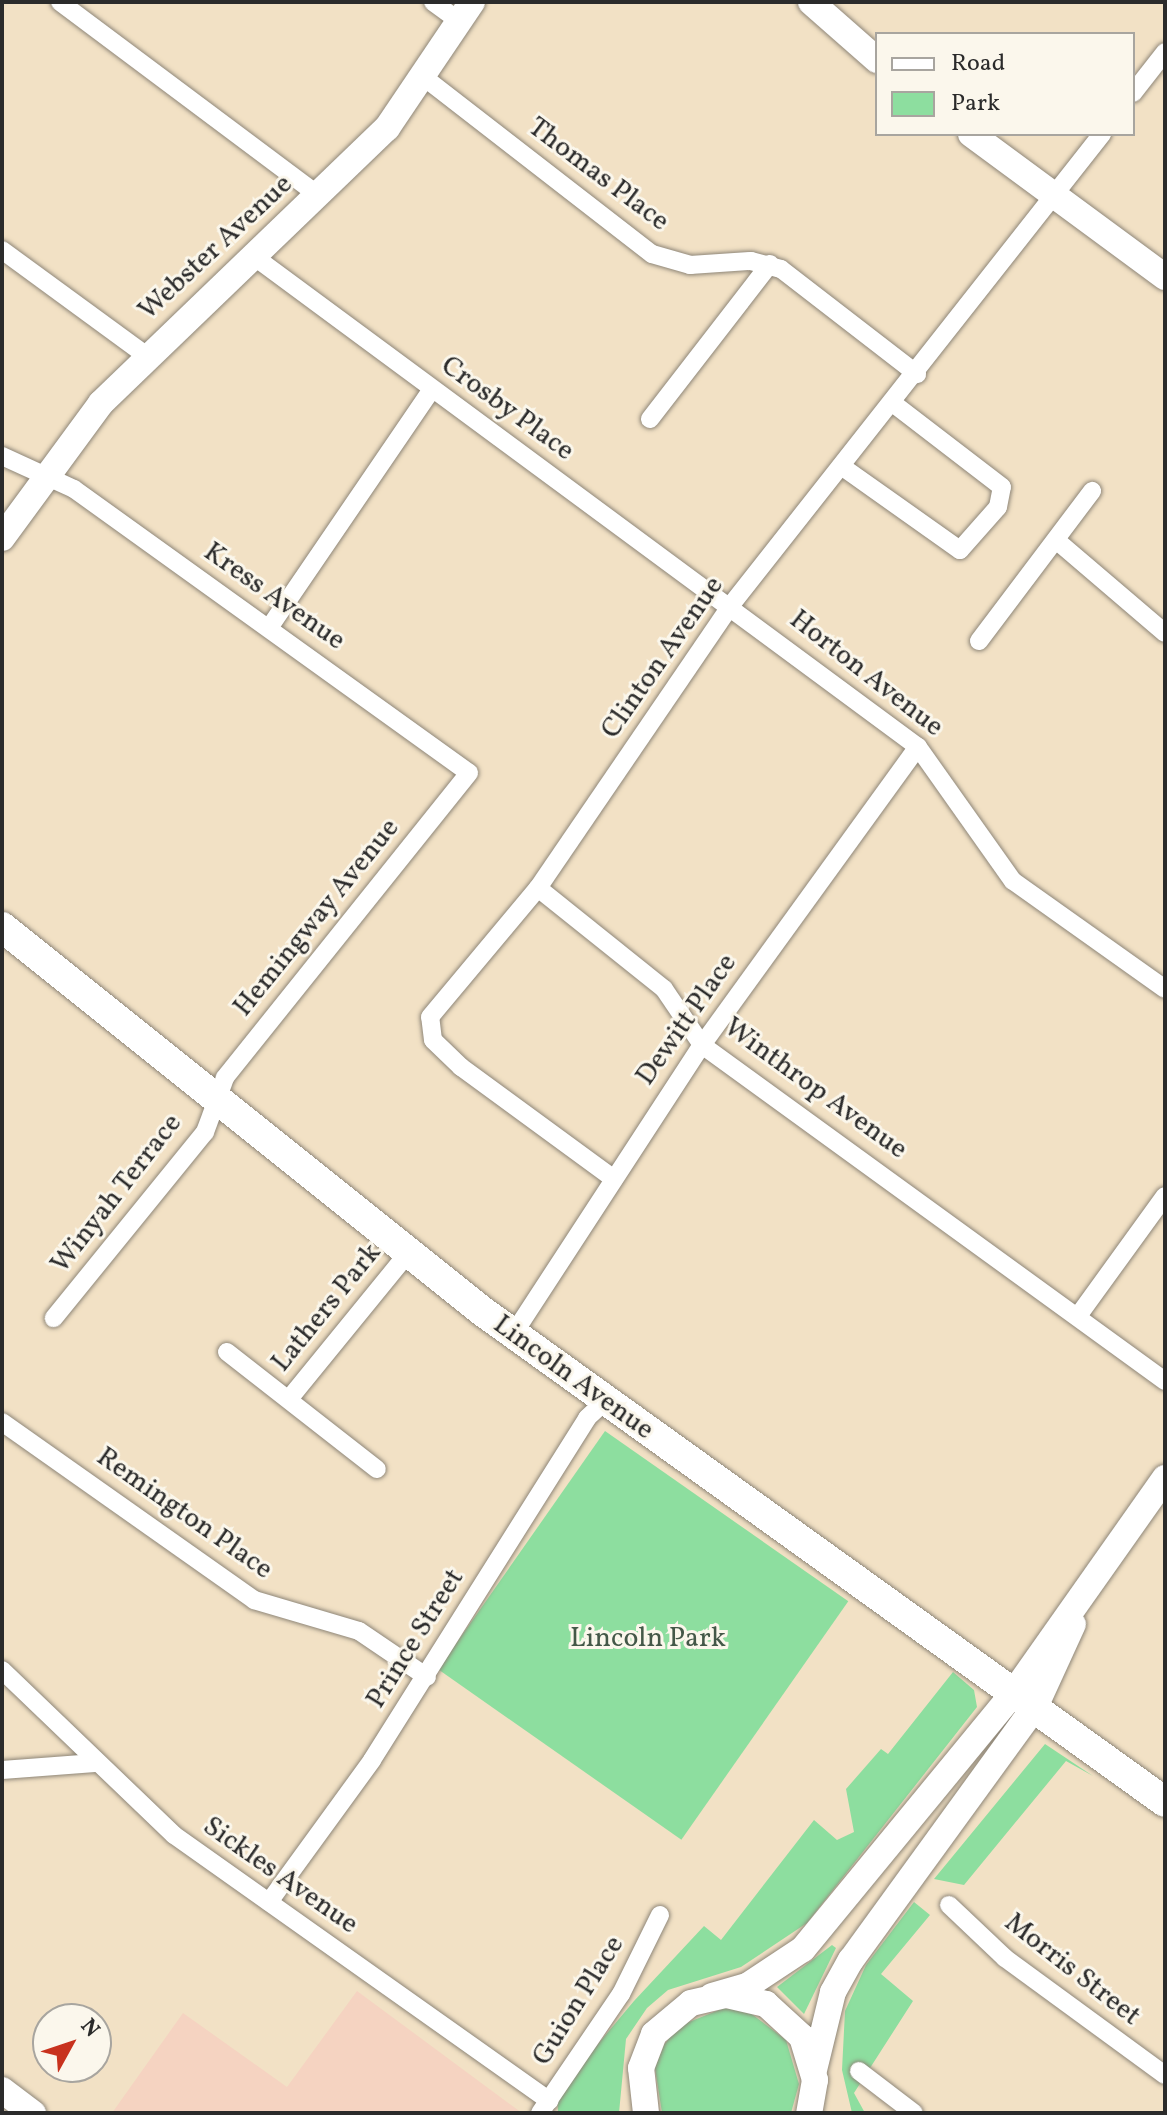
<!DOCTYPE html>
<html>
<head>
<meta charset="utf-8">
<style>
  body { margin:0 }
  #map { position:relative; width:1167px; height:2115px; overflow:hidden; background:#f2e1c5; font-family:Vollkorn,serif }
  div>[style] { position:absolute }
  .built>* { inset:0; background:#f5d3c1 }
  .green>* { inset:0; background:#8dde9f; transform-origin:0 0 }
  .roads { filter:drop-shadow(0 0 2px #8e8678) drop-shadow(0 0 2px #8e8678) }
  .street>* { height:18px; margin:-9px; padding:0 9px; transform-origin:9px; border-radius:9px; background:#fff }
  .secondary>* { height:26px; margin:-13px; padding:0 13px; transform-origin:13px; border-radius:13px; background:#fff }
  .primary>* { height:30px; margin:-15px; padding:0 15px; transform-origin:15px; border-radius:15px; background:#fff }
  span { translate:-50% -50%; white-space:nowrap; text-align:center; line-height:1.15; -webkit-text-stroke:6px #fbf7ec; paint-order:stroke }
  .street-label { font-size:28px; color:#2b2b2b }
  .park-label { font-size:28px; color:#445848 }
  .frame { position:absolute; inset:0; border:4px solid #2b2b2b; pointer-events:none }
  .legend { position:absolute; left:875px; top:32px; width:260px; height:104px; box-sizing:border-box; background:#fbf7ec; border:2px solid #a8a59f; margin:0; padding:10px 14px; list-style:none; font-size:24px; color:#2b2b2b }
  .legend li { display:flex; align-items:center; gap:16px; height:40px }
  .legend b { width:40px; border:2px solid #a8a59f }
  .north { position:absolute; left:32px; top:2003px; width:80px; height:80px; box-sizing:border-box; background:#fbf7ec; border:2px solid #a8a59f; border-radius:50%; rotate:50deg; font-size:22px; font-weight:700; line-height:32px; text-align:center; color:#2b2b2b }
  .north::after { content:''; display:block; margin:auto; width:28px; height:36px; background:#c8321e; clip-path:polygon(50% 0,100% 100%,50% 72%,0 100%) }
</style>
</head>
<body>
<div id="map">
  <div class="built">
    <i style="clip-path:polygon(357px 1991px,522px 2113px,112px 2113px,183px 2013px,287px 2087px)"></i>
  </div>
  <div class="green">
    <i style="left:605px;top:1431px;width:297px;height:291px;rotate:35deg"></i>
    <i style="clip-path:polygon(953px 1672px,974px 1690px,977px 1707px,807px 1923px,741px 1967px,668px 1990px,647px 2008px,626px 2039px,619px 2113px,558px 2113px,557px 2093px,634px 2001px,704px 1926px,721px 1940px,814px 1820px,837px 1840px,854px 1832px,846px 1789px,881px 1749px,888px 1754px)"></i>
    <i style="clip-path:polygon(1045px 1744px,1093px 1776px,1066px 1761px,964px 1885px,934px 1879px)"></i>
    <i style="clip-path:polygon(914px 1902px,930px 1915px,881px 1974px,913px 2001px,854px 2093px,865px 2113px,852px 2113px,842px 2070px,845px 2011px,866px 1965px)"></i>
    <i style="clip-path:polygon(832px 1945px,836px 1948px,804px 2014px,777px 1987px)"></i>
    <i style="clip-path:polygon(724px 2008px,749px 2012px,786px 2040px,799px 2084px,791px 2113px,662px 2113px,655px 2068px,664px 2045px,679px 2026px)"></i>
  </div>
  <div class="roads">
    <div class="street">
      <i style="left:60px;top:2px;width:324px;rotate:36.8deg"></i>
      <i style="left:433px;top:2px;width:32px;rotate:36deg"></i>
      <i style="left:421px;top:75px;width:292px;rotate:37.8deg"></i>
      <i style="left:652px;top:254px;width:40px;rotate:16deg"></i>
      <i style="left:690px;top:265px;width:61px;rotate:-3.8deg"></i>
      <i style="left:751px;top:261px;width:31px;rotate:15deg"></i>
      <i style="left:781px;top:269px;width:172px;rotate:37.7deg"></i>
      <i style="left:1133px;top:93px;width:52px;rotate:-52deg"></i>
      <i style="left:2px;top:250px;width:180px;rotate:36.2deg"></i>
      <i style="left:252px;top:255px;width:828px;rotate:36.45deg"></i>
      <i style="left:918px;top:747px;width:164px;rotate:54.7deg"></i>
      <i style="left:1013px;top:881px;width:186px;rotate:35.4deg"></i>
      <i style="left:650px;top:419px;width:196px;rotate:-52.3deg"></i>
      <i style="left:2px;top:456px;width:79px;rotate:24.6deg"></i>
      <i style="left:74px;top:489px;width:486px;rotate:35.7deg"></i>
      <i style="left:469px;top:773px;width:391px;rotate:128.7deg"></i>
      <i style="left:225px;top:1078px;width:58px;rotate:110.3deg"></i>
      <i style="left:205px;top:1132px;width:240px;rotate:129.1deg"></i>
      <i style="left:844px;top:468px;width:142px;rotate:35.3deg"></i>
      <i style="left:960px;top:550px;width:57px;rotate:-48.5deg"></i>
      <i style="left:998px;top:507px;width:20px;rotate:-79deg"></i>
      <i style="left:1002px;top:487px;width:136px;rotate:-142.5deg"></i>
      <i style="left:1056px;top:540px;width:143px;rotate:40.5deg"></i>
      <i style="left:269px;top:628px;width:289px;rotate:-55.7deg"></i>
      <i style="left:979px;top:641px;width:188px;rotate:-53deg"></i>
      <i style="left:538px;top:888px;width:161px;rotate:38.7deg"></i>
      <i style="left:664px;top:989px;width:68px;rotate:55.8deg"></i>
      <i style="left:702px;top:1045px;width:572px;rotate:35.97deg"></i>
      <i style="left:614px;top:1179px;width:190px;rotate:-143.8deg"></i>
      <i style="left:461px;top:1067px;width:39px;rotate:-136deg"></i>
      <i style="left:433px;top:1040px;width:23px;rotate:-97deg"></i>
      <i style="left:430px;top:1017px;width:168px;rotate:-50.1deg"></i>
      <i style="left:538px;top:888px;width:343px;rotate:-55.7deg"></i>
      <i style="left:731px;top:605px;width:600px;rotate:-51.77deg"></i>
      <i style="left:1078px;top:1316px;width:148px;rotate:-54.1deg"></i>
      <i style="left:514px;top:1333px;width:344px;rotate:-56.9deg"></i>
      <i style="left:702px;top:1045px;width:368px;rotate:-54.1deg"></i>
      <i style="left:227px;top:1352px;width:190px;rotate:38deg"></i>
      <i style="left:289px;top:1399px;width:188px;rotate:-50.8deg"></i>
      <i style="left:2px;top:1422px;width:309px;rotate:35.2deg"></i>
      <i style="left:254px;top:1600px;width:109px;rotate:16.4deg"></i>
      <i style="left:359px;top:1631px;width:82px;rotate:34.1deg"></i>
      <i style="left:2px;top:1670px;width:238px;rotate:43.8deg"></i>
      <i style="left:174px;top:1835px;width:460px;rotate:35.3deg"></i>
      <i style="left:2px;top:1770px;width:93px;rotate:-4.3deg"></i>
      <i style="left:269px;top:1902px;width:175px;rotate:-54deg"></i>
      <i style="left:372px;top:1760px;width:404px;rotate:-57.8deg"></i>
      <i style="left:587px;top:1418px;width:23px;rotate:-43deg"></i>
      <i style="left:949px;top:1905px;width:77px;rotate:43.4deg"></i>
      <i style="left:1005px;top:1958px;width:198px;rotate:36.2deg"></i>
      <i style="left:859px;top:2071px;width:69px;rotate:37.4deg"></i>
      <i style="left:540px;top:2113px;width:144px;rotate:-55.8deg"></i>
      <i style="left:621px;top:1994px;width:88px;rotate:-63.7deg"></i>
    </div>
    <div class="secondary">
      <i style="left:811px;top:2px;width:88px;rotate:41.3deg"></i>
      <i style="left:971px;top:134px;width:241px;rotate:36.4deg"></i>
      <i style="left:2px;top:538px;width:167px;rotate:-53.7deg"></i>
      <i style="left:101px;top:403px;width:397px;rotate:-43.9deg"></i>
      <i style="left:387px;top:128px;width:152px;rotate:-56deg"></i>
      <i style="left:712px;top:1996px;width:36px;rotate:-16deg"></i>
      <i style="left:747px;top:1986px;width:67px;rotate:-33.5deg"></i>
      <i style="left:803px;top:1949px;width:333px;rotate:-50.6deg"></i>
      <i style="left:1014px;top:1692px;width:262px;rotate:-54.8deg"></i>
      <i style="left:814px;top:2070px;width:80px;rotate:-76.3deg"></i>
      <i style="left:833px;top:1992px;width:37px;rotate:-61deg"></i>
      <i style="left:851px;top:1960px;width:313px;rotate:-54deg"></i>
      <i style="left:1035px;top:1707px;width:91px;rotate:-65.4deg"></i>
      <i style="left:2px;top:2090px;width:39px;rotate:37deg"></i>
      <i style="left:646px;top:2113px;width:45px;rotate:-96.3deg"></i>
      <i style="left:641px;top:2068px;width:36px;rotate:-69deg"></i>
      <i style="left:654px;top:2034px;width:48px;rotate:-40deg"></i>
      <i style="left:691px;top:2003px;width:37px;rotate:-13deg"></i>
      <i style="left:727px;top:1995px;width:40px;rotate:13deg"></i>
      <i style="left:766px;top:2004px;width:49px;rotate:42.5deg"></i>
      <i style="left:802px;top:2037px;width:45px;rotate:73.2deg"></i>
      <i style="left:815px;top:2080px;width:34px;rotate:100deg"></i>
    </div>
    <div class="primary">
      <i style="left:2px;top:927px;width:615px;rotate:38.66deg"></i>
      <i style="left:482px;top:1311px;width:841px;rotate:35.71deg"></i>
    </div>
  </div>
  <div class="street-label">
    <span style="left:598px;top:175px;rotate:37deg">Thomas Place</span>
    <span style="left:216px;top:248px;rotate:-43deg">Webster Avenue</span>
    <span style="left:507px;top:409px;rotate:36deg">Crosby Place</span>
    <span style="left:274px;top:597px;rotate:35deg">Kress Avenue</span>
    <span style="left:663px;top:658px;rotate:-55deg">Clinton Avenue</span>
    <span style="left:866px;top:674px;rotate:38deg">Horton Avenue</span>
    <span style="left:317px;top:918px;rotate:-51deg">Hemingway Avenue</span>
    <span style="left:687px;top:1020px;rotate:-55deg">Dewitt Place</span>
    <span style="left:815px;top:1089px;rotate:36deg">Winthrop Avenue</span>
    <span style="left:117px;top:1194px;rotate:-52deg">Winyah Terrace</span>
    <span style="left:327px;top:1308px;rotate:-51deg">Lathers Park</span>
    <span style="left:573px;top:1378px;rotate:36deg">Lincoln Avenue</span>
    <span style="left:184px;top:1514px;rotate:35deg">Remington Place</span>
    <span style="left:416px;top:1639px;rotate:-58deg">Prince Street</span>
    <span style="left:280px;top:1876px;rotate:35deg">Sickles Avenue</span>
    <span style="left:1072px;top:1970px;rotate:38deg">Morris Street</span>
    <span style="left:579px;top:2001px;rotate:-58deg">Guion Place</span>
  </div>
  <div class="park-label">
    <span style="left:648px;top:1639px">Lincoln Park</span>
  </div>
  <div class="frame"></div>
  <ul class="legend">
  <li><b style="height:10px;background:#fff"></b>Road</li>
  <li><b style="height:22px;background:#8dde9f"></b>Park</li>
  </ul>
  <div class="north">N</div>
</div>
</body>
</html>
